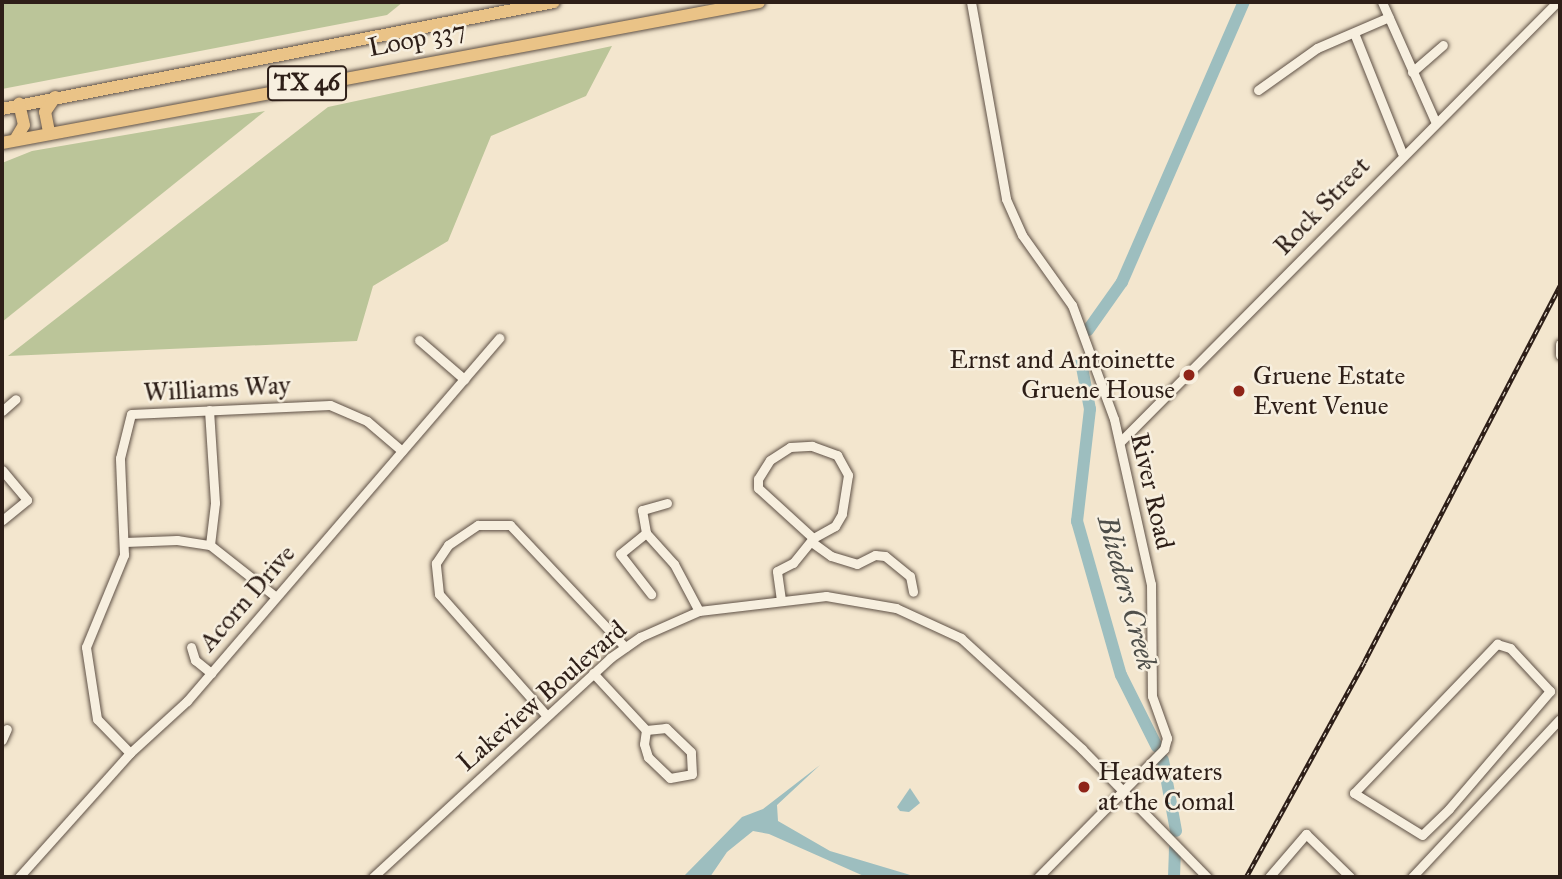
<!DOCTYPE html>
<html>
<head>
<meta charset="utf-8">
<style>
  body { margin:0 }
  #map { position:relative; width:1562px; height:879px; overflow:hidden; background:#f3e6ce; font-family:"IM FELL Great Primer",serif }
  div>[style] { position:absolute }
  .green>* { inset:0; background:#bbc599 }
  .water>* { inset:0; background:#9dbebf }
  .river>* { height:12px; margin:-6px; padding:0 6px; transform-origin:6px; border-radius:6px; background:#9dbebf }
  .roads { filter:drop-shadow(0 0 2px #5f5146) drop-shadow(0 0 2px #5f5146) }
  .minor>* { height:9px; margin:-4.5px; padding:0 4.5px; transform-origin:4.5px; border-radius:4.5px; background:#f7efdf }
  .major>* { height:12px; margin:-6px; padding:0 6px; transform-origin:6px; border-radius:6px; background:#eac387 }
  .rail>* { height:4.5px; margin-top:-2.25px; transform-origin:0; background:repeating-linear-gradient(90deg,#f7efdf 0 5px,#2e1f18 0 10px); box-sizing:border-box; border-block:2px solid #2e1f18 }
  .dots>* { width:19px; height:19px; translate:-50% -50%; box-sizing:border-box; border:4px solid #f7efdf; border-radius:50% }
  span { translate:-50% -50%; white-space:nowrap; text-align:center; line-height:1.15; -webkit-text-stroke:5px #f7efdf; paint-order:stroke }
  .shield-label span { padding:2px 5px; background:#f7efdf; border:2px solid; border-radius:5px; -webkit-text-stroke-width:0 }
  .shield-label { font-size:24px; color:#2e1f18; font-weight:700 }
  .street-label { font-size:26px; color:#2e1f18 }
  .poi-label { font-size:26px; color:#2e1f18 }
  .right { translate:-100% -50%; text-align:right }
  .left { translate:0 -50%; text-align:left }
  .water-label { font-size:28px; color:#4f4f4a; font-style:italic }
  .frame { position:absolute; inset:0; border:4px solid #2e1f18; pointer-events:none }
</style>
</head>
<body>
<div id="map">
  <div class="green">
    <i style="clip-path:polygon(2px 2px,403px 2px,387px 15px,2px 89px)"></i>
    <i style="clip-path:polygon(612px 46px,586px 96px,491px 136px,448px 241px,373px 286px,357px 341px,8px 356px,328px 107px)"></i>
    <i style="clip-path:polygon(265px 111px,2px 322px,2px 163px,32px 151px)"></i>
  </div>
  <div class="water">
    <i style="clip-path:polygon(820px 765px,777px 805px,778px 821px,830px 851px,917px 877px,866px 877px,769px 834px,753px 831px,727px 852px,710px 877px,683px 877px,742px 817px,763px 809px)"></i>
    <i style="clip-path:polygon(910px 788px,920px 803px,909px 812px,900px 811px,897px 807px)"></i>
  </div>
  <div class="river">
    <i style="left:1088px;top:330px;width:59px;rotate:-54.7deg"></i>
    <i style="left:1122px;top:282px;width:305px;rotate:-66.5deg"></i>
    <i style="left:1081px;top:362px;width:48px;rotate:79.2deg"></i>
    <i style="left:1090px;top:409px;width:113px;rotate:96.6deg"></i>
    <i style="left:1077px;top:521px;width:160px;rotate:74.1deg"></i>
    <i style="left:1121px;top:675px;width:80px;rotate:63.4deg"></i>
    <i style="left:1163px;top:760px;width:72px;rotate:79.6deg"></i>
    <i style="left:1174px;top:877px;width:29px;rotate:-88deg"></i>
  </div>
  <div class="roads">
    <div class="minor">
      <i style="left:971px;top:2px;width:200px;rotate:79.9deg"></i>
      <i style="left:1006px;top:199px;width:39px;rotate:66deg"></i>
      <i style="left:1022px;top:235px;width:86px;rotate:54.5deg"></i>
      <i style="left:1072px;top:305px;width:121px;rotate:69.8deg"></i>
      <i style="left:1114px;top:419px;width:169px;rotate:77.4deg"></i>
      <i style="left:1151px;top:584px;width:112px;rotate:89.5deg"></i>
      <i style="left:1152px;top:696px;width:45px;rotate:70.3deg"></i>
      <i style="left:1167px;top:738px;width:11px;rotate:105deg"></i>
      <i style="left:1164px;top:749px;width:180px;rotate:134.5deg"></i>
      <i style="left:1382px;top:2px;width:130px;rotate:66deg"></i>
      <i style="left:1354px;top:33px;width:129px;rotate:68.2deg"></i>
      <i style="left:1412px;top:72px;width:41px;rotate:-41.1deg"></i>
      <i style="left:1258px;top:90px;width:72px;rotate:-35.4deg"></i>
      <i style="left:1317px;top:48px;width:78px;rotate:-23.3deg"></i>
      <i style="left:419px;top:340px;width:60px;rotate:40.9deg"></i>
      <i style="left:1560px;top:344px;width:11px;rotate:90deg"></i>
      <i style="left:209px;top:410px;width:93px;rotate:86.3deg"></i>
      <i style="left:215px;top:503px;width:42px;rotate:96.8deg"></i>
      <i style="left:2px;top:411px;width:18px;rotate:-41deg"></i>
      <i style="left:1120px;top:442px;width:620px;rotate:-45.2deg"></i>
      <i style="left:2px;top:470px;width:39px;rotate:50deg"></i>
      <i style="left:27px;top:500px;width:32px;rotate:141deg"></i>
      <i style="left:667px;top:503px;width:26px;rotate:164deg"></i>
      <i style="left:642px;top:510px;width:23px;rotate:80deg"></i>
      <i style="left:646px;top:533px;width:42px;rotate:47.9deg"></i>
      <i style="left:674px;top:564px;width:53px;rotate:62deg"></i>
      <i style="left:646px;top:533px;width:33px;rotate:141deg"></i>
      <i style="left:620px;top:554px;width:51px;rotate:52.2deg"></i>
      <i style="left:125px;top:542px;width:52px;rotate:-2.2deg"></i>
      <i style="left:177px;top:540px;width:33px;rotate:9deg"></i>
      <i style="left:210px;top:545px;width:84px;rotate:38.2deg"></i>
      <i style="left:813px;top:543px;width:22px;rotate:36deg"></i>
      <i style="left:831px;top:556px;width:27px;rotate:17deg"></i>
      <i style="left:857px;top:564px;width:20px;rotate:-27deg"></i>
      <i style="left:875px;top:555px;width:10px;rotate:6deg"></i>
      <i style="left:885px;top:556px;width:32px;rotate:39deg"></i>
      <i style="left:910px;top:576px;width:16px;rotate:79deg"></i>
      <i style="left:781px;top:600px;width:29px;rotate:-98deg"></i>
      <i style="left:777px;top:571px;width:18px;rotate:-27deg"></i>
      <i style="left:793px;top:563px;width:32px;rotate:-51deg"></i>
      <i style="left:813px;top:538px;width:74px;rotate:-137.7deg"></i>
      <i style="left:758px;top:488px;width:9px;rotate:-90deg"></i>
      <i style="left:758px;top:479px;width:22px;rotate:-58deg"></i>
      <i style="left:770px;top:460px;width:24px;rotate:-33deg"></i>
      <i style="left:790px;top:447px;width:22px;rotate:-3deg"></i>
      <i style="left:812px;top:446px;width:27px;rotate:20deg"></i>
      <i style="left:837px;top:455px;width:23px;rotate:61deg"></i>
      <i style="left:848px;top:475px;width:39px;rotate:99deg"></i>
      <i style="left:842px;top:514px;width:14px;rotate:120deg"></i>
      <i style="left:835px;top:526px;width:25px;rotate:151deg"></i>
      <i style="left:1497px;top:644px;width:14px;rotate:17deg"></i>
      <i style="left:1510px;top:648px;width:59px;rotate:47.1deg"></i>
      <i style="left:1550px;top:691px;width:155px;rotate:130.6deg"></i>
      <i style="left:1449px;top:809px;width:37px;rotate:136deg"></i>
      <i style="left:1422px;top:835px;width:80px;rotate:-148.3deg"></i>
      <i style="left:1354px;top:793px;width:207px;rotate:-46.2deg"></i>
      <i style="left:191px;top:647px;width:14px;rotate:73deg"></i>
      <i style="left:195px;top:660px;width:21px;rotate:39deg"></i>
      <i style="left:593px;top:673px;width:78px;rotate:47.1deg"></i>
      <i style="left:646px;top:730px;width:14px;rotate:98deg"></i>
      <i style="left:644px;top:744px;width:14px;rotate:73deg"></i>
      <i style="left:648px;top:757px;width:30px;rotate:44deg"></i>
      <i style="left:670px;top:778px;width:22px;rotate:-10deg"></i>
      <i style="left:692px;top:774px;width:22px;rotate:-93deg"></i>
      <i style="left:691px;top:752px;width:35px;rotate:-136deg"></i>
      <i style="left:666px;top:728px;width:20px;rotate:174deg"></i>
      <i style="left:547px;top:716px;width:163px;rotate:-131.5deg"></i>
      <i style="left:439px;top:594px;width:31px;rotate:-96deg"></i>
      <i style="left:436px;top:563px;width:22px;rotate:-56deg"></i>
      <i style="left:448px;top:545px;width:36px;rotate:-34deg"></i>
      <i style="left:478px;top:525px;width:32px"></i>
      <i style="left:510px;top:525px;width:168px;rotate:46.7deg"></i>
      <i style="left:2px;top:740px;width:12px;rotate:-66deg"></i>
      <i style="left:130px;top:753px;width:47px;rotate:-134.1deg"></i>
      <i style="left:97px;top:719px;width:73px;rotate:-98.7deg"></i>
      <i style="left:86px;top:647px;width:100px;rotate:-67.6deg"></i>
      <i style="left:124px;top:555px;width:97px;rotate:-92.4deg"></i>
      <i style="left:120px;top:458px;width:45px;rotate:-76deg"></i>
      <i style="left:131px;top:414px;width:199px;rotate:-2.6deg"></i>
      <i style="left:330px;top:405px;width:40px;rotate:23.4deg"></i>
      <i style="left:367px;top:421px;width:46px;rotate:40.6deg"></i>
      <i style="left:19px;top:877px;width:166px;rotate:-48.2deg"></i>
      <i style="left:130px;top:753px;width:77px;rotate:-42.4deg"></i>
      <i style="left:187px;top:701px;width:479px;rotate:-49.3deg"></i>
      <i style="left:373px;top:877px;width:323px;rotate:-42.7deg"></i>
      <i style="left:610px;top:658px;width:37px;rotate:-35deg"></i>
      <i style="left:640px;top:637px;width:64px;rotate:-23.8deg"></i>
      <i style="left:699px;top:611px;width:128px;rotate:-6.7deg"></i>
      <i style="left:826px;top:596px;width:71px;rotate:9.7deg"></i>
      <i style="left:896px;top:608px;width:72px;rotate:24.8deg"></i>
      <i style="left:961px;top:638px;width:164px;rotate:42.5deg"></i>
      <i style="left:1082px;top:749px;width:179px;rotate:45.7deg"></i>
      <i style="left:1269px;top:877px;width:57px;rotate:-49.3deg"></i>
      <i style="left:1306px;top:834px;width:62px;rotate:44.3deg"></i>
      <i style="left:1412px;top:877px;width:216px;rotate:-46.9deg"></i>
    </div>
    <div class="major">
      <i style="left:2px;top:109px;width:562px;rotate:-10.97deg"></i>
      <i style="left:49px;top:132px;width:20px;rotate:-101deg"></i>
      <i style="left:45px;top:112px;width:18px;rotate:-56deg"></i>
      <i style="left:15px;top:140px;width:17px;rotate:-59deg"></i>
      <i style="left:24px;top:125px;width:22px;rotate:-103deg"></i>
      <i style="left:2px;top:143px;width:770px;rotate:-10.55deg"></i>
    </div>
  </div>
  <div class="rail">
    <i style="left:1246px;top:877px;width:245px;rotate:-61.2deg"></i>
    <i style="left:1364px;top:662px;width:424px;rotate:-62.5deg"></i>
  </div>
  <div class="dots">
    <i style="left:1189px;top:375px;background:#8f2418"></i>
    <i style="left:1239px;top:391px;background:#8f2418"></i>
    <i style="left:1084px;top:787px;background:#8f2418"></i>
  </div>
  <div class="shield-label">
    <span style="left:307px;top:83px">TX 46</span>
  </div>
  <div class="street-label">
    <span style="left:417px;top:39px;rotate:-11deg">Loop 337</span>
    <span style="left:1322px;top:206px;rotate:-46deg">Rock Street</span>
    <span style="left:217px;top:389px;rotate:-3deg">Williams Way</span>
    <span style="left:1152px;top:491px;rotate:77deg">River Road</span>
    <span style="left:247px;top:598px;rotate:-49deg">Acorn Drive</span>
    <span style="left:542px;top:696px;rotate:-41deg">Lakeview Boulevard</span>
  </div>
  <div class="poi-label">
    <span class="right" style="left:1175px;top:375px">Ernst and Antoinette<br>Gruene House</span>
    <span class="left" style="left:1253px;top:391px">Gruene Estate<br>Event Venue</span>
    <span class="left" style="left:1098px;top:787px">Headwaters<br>at the Comal</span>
  </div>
  <div class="water-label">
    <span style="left:1127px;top:593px;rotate:75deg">Blieders Creek</span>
  </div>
  <div class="frame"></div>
</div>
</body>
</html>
